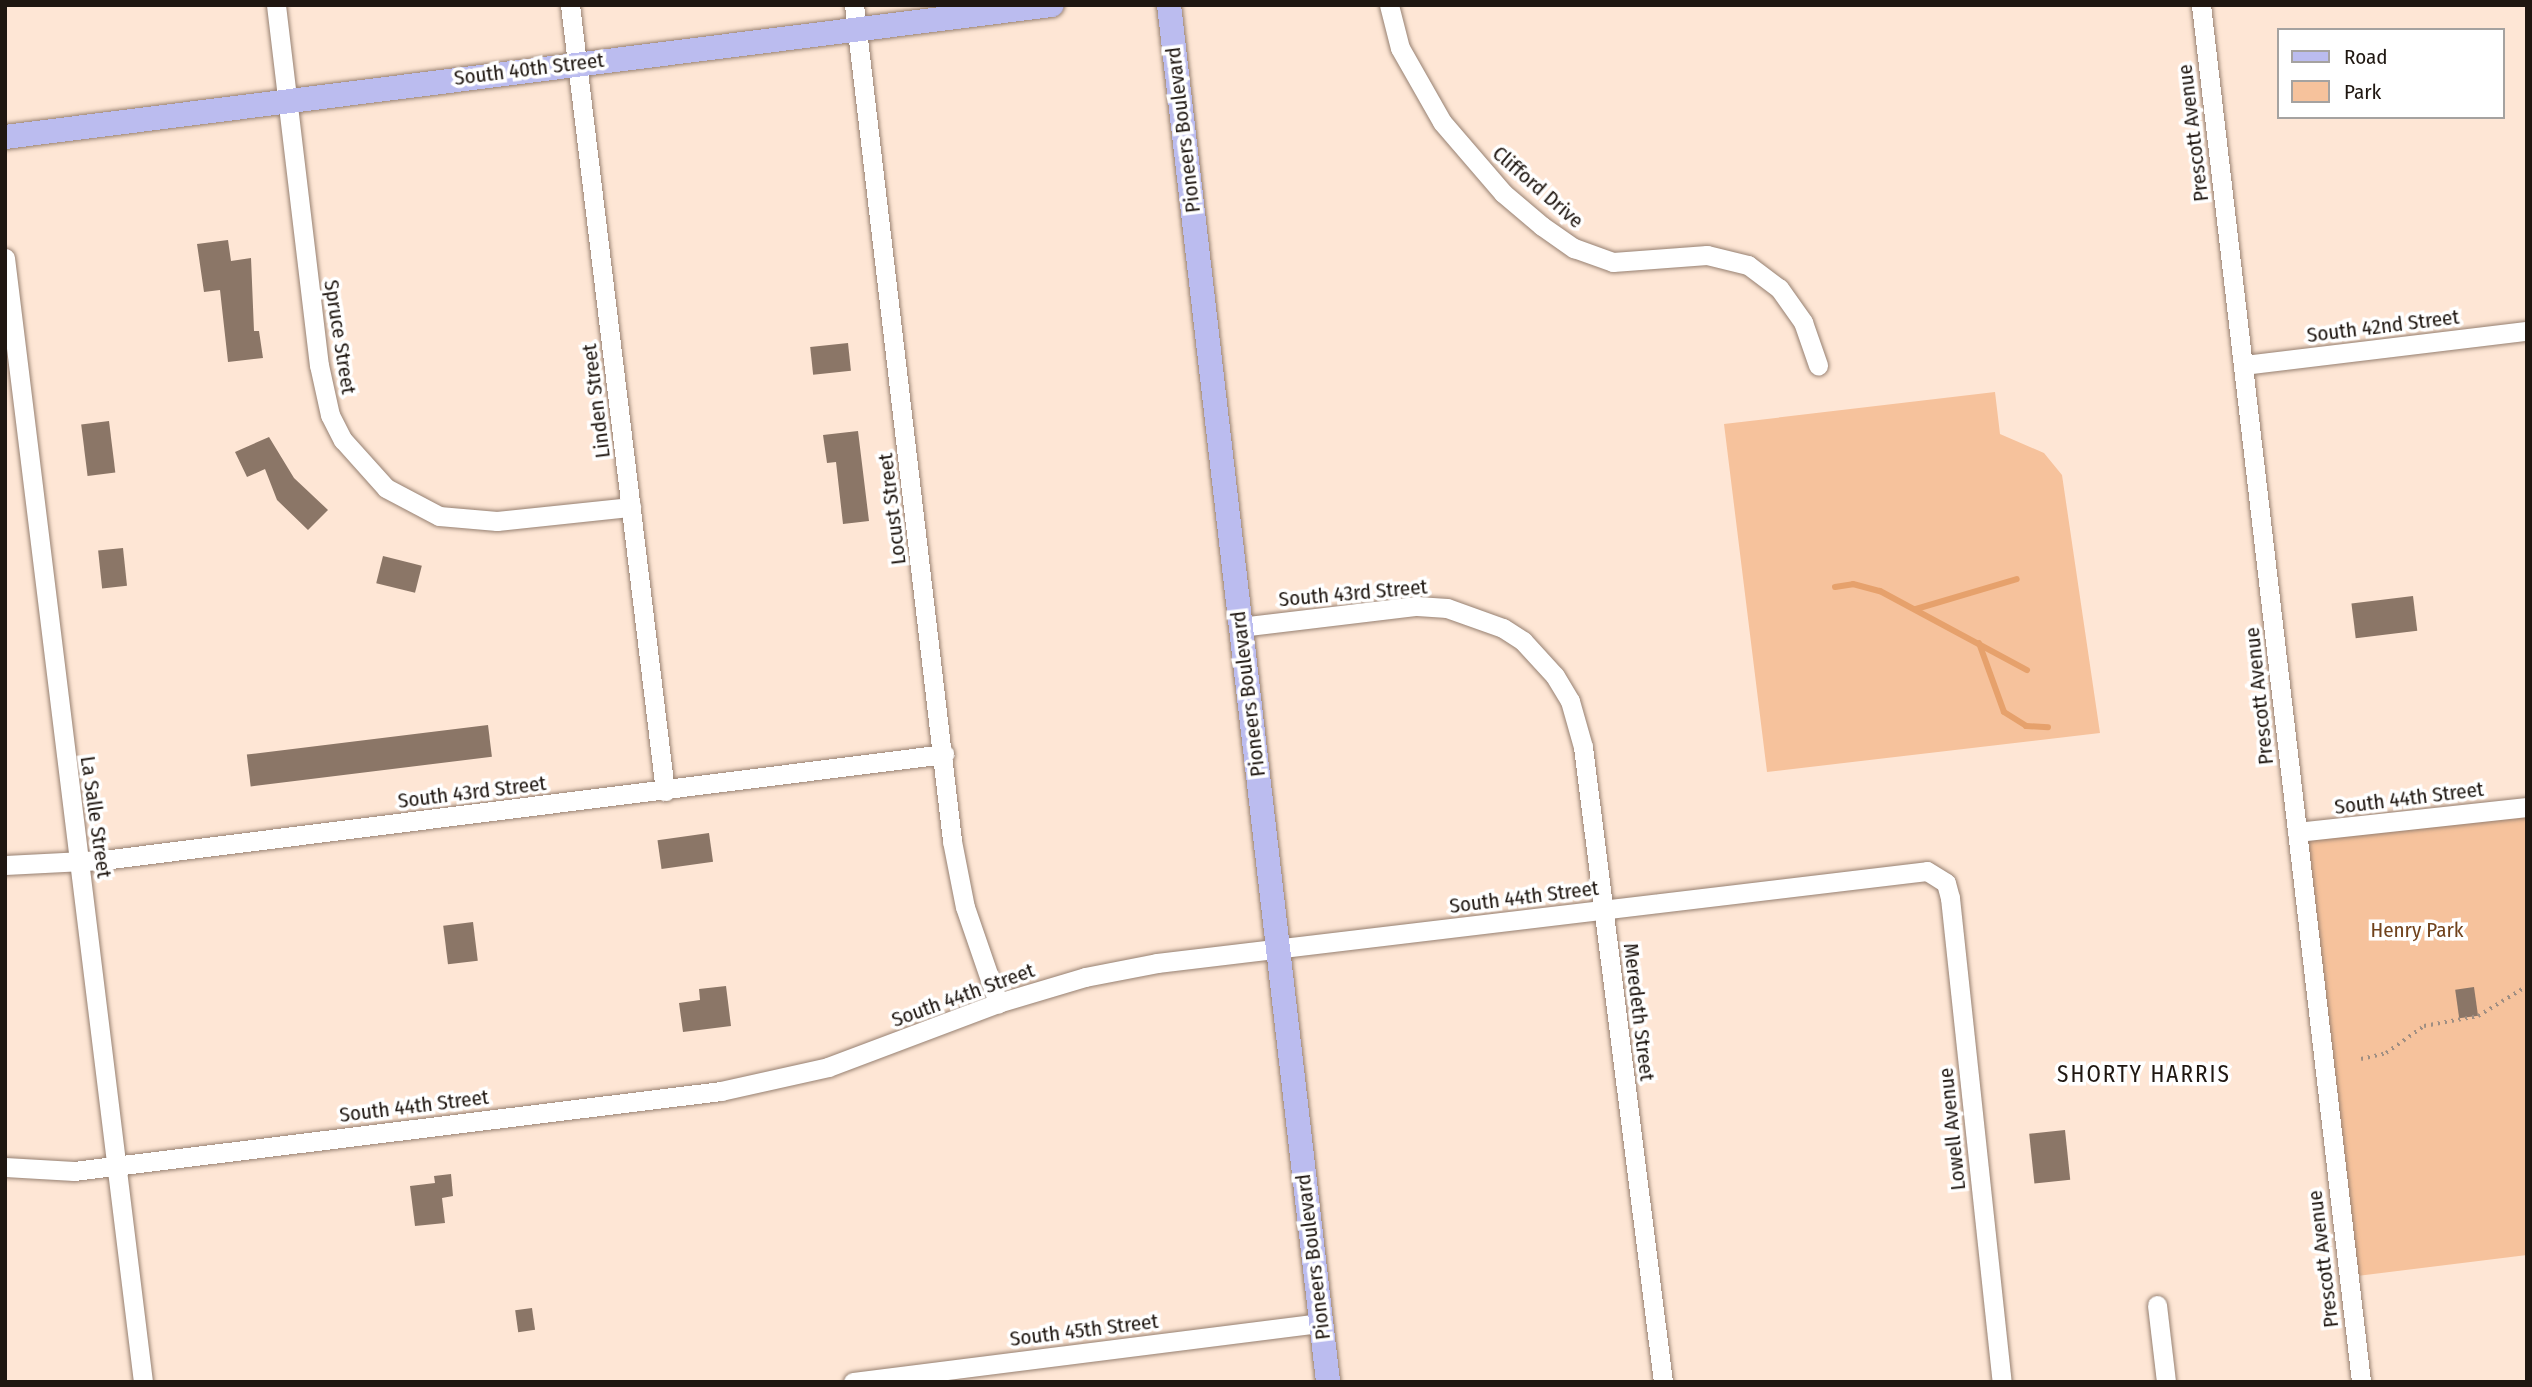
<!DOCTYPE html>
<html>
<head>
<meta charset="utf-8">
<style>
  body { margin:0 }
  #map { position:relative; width:2532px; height:1387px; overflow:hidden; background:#fee6d5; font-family:"Fira Sans Condensed",sans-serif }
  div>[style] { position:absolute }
  .green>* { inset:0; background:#f6c29c }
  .stream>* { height:6px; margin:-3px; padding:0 3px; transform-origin:3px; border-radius:3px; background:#e6a16c }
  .building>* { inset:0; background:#8b7667; transform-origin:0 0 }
  .path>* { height:3.5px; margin-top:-1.75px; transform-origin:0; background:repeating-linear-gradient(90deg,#9f8e82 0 2px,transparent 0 7px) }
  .roads { filter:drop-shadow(0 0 2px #968071) drop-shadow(0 0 2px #968071) }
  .minor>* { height:19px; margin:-9.5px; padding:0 9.5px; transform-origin:9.5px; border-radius:9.5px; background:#fff }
  .major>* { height:24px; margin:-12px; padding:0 12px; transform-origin:12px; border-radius:12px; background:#bbbcef }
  span { translate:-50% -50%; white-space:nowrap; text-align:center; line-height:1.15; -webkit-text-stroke:7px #fff; paint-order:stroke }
  .street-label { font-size:21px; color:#1f1711 }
  .park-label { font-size:21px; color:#70421c }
  .neighbourhood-label { font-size:23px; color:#1f1711; letter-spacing:2px }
  .frame { position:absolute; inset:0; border:7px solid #1f1711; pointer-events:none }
  .legend { position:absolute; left:2277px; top:28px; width:228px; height:91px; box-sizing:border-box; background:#fff; border:2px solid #a5a2a0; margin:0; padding:9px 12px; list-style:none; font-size:21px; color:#1f1711 }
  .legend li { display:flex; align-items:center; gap:14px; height:35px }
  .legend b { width:35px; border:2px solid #a5a2a0 }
</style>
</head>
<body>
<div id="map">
  <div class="green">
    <i style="clip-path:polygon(1995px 392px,2000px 434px,2044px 453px,2062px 475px,2100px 733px,1767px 772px,1724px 424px)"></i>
    <i style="clip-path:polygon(2527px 807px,2527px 1255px,2349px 1277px,2297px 832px)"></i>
  </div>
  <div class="stream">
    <i style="left:1835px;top:587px;width:18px;rotate:-9deg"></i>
    <i style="left:1853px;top:584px;width:28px;rotate:15deg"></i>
    <i style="left:1880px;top:591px;width:167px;rotate:28.3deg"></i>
    <i style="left:1916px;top:609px;width:105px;rotate:-16.5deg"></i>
    <i style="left:1979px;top:643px;width:73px;rotate:70.1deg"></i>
    <i style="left:2004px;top:712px;width:26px;rotate:32deg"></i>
    <i style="left:2026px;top:726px;width:22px;rotate:3deg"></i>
  </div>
  <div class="building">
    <i style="clip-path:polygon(228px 240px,231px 261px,251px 258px,254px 331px,259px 331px,263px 358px,228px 362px,220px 290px,204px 292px,197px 244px)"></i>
    <i style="left:848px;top:343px;width:28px;height:38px;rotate:84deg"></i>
    <i style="left:109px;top:421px;width:52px;height:28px;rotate:83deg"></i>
    <i style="clip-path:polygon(858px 431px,869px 521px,843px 524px,836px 462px,827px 463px,823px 435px)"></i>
    <i style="clip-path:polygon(269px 437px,294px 478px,328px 510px,308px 530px,277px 500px,265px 469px,247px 477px,235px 452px)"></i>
    <i style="left:123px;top:548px;width:38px;height:25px;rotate:84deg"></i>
    <i style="left:383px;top:556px;width:40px;height:28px;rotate:14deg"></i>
    <i style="left:2413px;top:596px;width:35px;height:62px;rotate:83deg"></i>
    <i style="left:488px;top:725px;width:32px;height:243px;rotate:83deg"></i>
    <i style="left:709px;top:833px;width:29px;height:52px;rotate:82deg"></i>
    <i style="left:473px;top:922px;width:39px;height:30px;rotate:83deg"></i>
    <i style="clip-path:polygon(726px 986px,731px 1026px,683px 1032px,679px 1003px,700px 1000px,699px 989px)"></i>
    <i style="left:2474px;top:987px;width:29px;height:19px;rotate:82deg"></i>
    <i style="left:2065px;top:1130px;width:50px;height:36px;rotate:84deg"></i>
    <i style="clip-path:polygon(451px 1174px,453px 1196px,442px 1198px,445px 1223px,415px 1226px,410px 1186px,435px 1183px,434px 1176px)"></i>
    <i style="left:532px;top:1308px;width:22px;height:17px;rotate:82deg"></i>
  </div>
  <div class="path">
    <i style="left:2361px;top:1059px;width:26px;rotate:-13deg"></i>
    <i style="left:2386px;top:1053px;width:47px;rotate:-35.4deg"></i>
    <i style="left:2424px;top:1026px;width:55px;rotate:-10.5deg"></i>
    <i style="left:2478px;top:1016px;width:57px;rotate:-31.5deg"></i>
  </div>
  <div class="roads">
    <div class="minor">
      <i style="left:276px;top:5px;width:363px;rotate:83.2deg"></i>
      <i style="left:319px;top:365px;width:51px;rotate:77.6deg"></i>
      <i style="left:330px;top:415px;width:28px;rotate:63deg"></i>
      <i style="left:343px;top:440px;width:64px;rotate:48.1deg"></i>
      <i style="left:386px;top:488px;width:60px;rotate:27.8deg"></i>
      <i style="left:439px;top:516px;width:58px;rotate:4.9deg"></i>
      <i style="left:497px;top:521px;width:135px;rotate:-6deg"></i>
      <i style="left:570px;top:5px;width:792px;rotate:83.11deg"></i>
      <i style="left:854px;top:5px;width:842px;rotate:83.31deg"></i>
      <i style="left:952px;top:841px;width:67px;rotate:78.9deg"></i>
      <i style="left:965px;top:907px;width:102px;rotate:71deg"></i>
      <i style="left:1389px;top:5px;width:44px;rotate:75.7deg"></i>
      <i style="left:1400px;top:48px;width:85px;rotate:60.4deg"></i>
      <i style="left:1442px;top:122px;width:94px;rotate:49.3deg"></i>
      <i style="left:1503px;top:193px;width:51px;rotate:40.2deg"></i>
      <i style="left:1542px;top:226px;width:39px;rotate:35deg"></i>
      <i style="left:1574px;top:248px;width:41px;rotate:19.7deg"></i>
      <i style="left:1613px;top:262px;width:94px;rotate:-4.3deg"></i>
      <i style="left:1707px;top:255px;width:42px;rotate:13.7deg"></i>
      <i style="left:1748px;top:265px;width:39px;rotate:37deg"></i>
      <i style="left:1779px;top:288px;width:42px;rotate:54.8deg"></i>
      <i style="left:1803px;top:322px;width:46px;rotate:70.8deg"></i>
      <i style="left:2201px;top:5px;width:1386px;rotate:83.37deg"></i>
      <i style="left:5px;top:258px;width:1132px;rotate:83deg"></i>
      <i style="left:2244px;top:365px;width:285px;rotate:-6.9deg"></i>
      <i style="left:1240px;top:627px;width:178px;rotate:-6.8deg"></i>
      <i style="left:1417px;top:606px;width:30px;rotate:4deg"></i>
      <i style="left:1447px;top:608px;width:59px;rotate:19.7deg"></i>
      <i style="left:1503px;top:628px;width:24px;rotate:33deg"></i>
      <i style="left:1523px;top:641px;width:47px;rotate:47.6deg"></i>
      <i style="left:1555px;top:676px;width:29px;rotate:59deg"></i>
      <i style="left:1570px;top:701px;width:48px;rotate:74.2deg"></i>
      <i style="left:1583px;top:747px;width:640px;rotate:82.82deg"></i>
      <i style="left:2297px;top:832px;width:231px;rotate:-6.2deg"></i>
      <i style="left:5px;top:865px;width:98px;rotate:-2.9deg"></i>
      <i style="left:103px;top:860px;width:848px;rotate:-7.18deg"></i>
      <i style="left:5px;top:1167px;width:69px;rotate:3.3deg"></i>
      <i style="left:74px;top:1171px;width:652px;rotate:-7.05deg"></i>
      <i style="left:721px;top:1091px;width:110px;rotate:-12.6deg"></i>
      <i style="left:828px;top:1067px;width:182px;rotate:-20.6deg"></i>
      <i style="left:998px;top:1003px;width:91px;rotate:-16.6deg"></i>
      <i style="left:1085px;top:977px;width:73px;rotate:-11deg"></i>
      <i style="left:1157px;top:963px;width:775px;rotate:-6.81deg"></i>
      <i style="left:1927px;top:871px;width:22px;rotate:32deg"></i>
      <i style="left:1946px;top:883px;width:16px;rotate:75deg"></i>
      <i style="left:1950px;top:898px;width:487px;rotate:83.9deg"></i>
      <i style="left:2157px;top:1305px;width:78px;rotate:83.3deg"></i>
      <i style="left:853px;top:1382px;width:472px;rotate:-7.2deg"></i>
    </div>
    <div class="major">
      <i style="left:1169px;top:5px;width:1386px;rotate:83.41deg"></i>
      <i style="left:5px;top:137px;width:1055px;rotate:-7.19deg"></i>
    </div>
  </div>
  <div class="street-label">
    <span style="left:529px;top:69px;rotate:-7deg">South 40th Street</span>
    <span style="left:1183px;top:130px;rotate:-97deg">Pioneers Boulevard</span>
    <span style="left:2193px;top:133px;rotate:-97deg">Prescott Avenue</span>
    <span style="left:1538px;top:187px;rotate:41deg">Clifford Drive</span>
    <span style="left:2383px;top:326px;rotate:-7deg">South 42nd Street</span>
    <span style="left:340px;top:337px;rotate:81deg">Spruce Street</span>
    <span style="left:596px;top:401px;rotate:-97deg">Linden Street</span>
    <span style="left:892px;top:509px;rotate:-97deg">Locust Street</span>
    <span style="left:1353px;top:593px;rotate:-5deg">South 43rd Street</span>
    <span style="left:1248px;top:694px;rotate:-97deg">Pioneers Boulevard</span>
    <span style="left:2259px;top:696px;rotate:-96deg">Prescott Avenue</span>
    <span style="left:472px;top:792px;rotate:-7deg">South 43rd Street</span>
    <span style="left:2409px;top:798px;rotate:-7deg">South 44th Street</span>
    <span style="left:96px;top:817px;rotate:82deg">La Salle Street</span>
    <span style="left:1524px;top:897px;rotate:-7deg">South 44th Street</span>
    <span style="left:963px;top:995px;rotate:-20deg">South 44th Street</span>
    <span style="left:1639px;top:1012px;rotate:83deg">Meredeth Street</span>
    <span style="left:414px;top:1106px;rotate:-7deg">South 44th Street</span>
    <span style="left:1952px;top:1129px;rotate:-96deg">Lowell Avenue</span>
    <span style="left:1313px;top:1257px;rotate:-97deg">Pioneers Boulevard</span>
    <span style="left:2323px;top:1259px;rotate:-97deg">Prescott Avenue</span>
    <span style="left:1084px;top:1330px;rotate:-7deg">South 45th Street</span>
  </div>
  <div class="park-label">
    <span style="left:2417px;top:930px">Henry Park</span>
  </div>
  <div class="neighbourhood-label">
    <span style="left:2144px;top:1074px">SHORTY HARRIS</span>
  </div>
  <div class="frame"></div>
  <ul class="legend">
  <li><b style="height:9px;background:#bbbcef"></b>Road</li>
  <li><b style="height:19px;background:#f6c29c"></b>Park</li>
  </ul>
</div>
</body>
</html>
